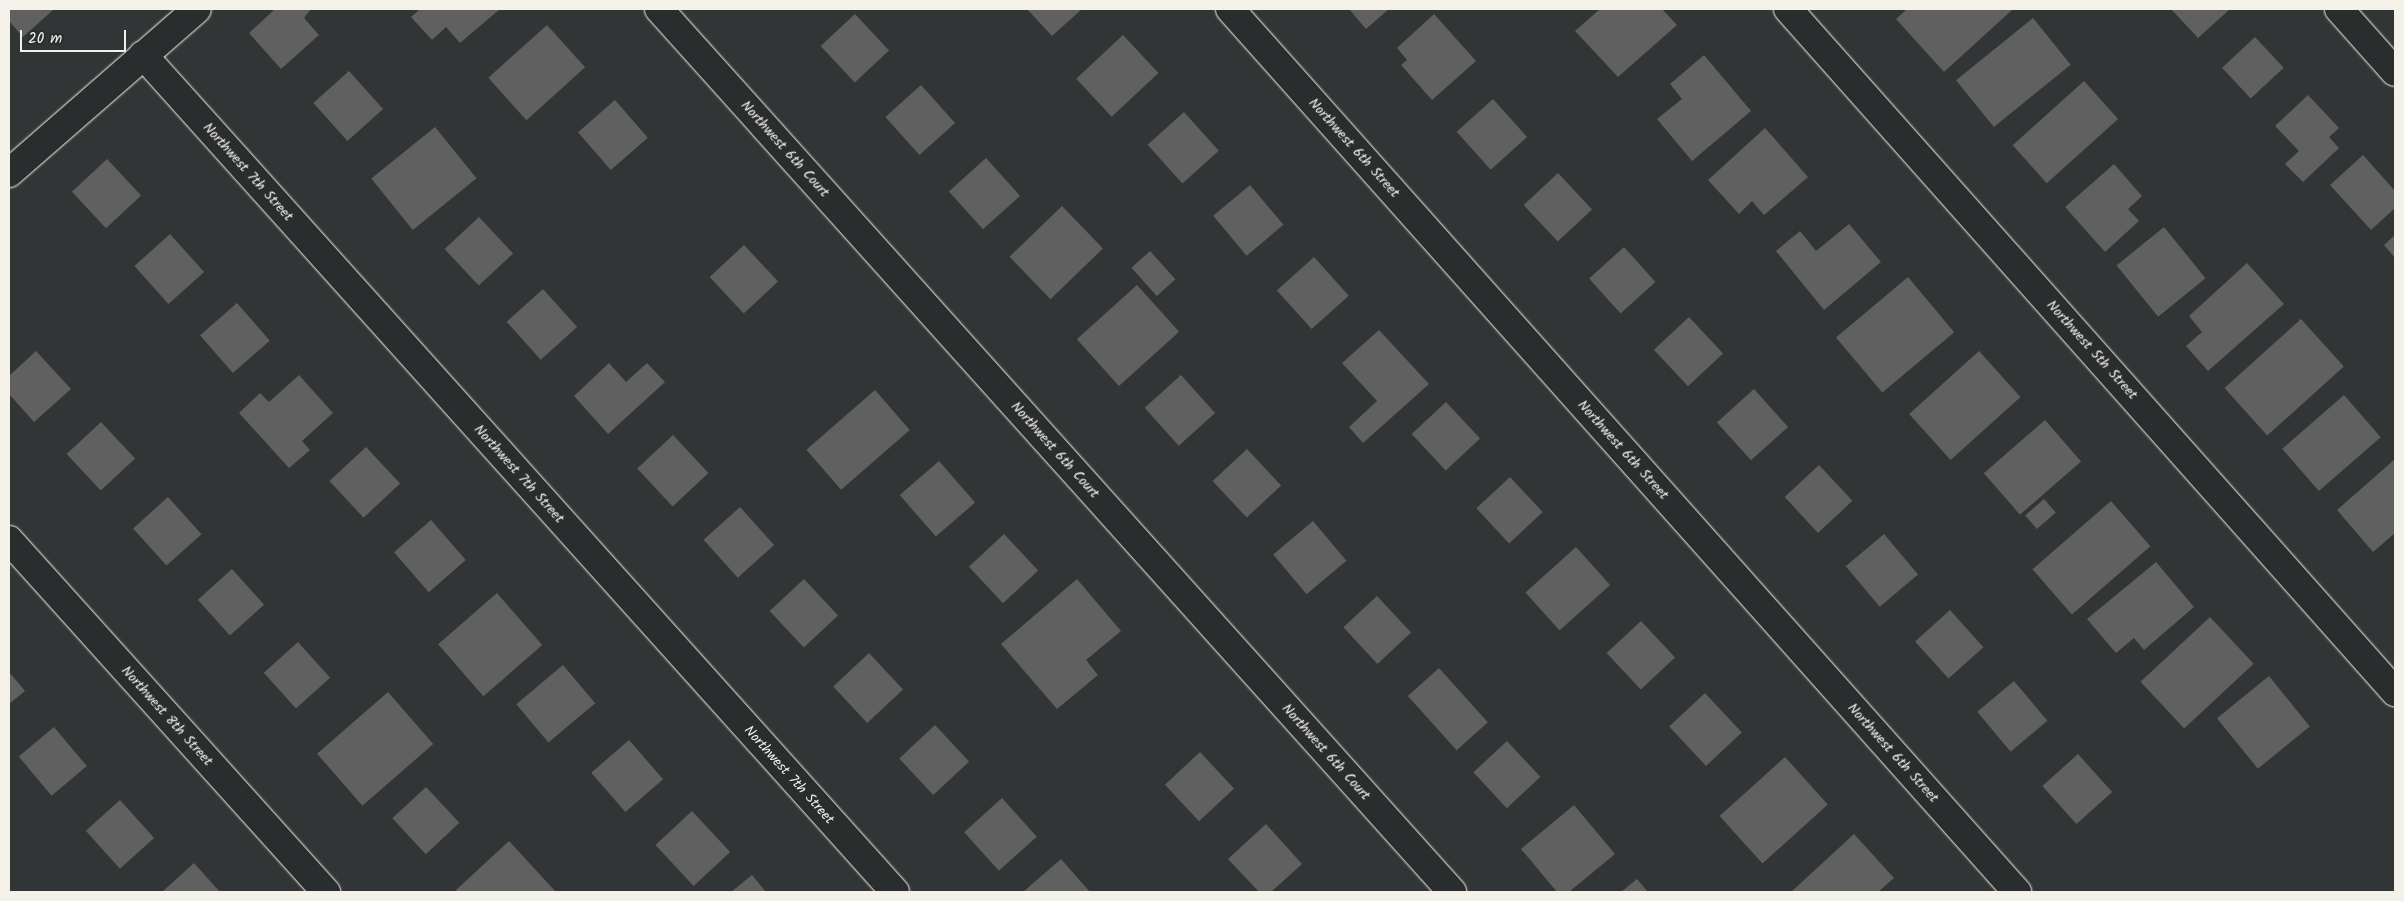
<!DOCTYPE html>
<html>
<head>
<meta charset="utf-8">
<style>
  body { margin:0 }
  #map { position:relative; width:2404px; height:901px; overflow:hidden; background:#323535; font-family:Kalam,sans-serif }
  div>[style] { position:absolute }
  .building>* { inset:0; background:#5f605f; transform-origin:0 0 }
  .roads { filter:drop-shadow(0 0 1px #f4f1e8) drop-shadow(0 0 1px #f4f1e8) }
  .minor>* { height:28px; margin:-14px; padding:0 14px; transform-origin:14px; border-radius:14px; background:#2a2d2e }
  span { translate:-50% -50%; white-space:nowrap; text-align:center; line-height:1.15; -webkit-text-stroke:5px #2a2d2e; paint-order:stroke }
  .street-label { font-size:14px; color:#f4f1e8 }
  .frame { position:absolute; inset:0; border:10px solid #f4f1e8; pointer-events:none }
  .scale { position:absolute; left:20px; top:30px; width:106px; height:22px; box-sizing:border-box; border:2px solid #f4f1e8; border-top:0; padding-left:6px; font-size:15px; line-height:18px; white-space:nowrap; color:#f4f1e8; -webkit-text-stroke:4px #2a2d2e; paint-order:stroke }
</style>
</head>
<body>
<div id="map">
  <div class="building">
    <i style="clip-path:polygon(9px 9px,54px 9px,23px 37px,9px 21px)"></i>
    <i style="clip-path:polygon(275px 9px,311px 9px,304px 18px,319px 35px,281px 69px,249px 33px)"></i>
    <i style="clip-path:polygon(420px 9px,500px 9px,460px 43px,446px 27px,432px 40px,411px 17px)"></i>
    <i style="clip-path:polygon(1027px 9px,1082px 9px,1052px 36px)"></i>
    <i style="clip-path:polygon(1349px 9px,1389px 9px,1366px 29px)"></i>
    <i style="clip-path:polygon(1600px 9px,1662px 9px,1677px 25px,1618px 77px,1575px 31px)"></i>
    <i style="clip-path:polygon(1907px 9px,2012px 9px,2012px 10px,1944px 72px,1896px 19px)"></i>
    <i style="clip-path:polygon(2171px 9px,2230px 9px,2198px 38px)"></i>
    <i style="left:855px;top:14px;width:50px;height:47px;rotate:47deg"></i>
    <i style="clip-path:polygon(1434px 14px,1476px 61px,1432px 100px,1401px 65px,1407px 60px,1397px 48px)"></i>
    <i style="left:2033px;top:18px;width:60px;height:99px;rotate:51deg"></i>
    <i style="left:547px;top:25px;width:57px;height:79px;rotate:48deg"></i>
    <i style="left:1123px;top:35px;width:52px;height:64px;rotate:47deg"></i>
    <i style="left:2255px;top:37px;width:42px;height:45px;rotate:47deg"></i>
    <i style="clip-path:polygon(1704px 55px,1751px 111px,1692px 161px,1657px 119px,1682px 99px,1670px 84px)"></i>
    <i style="left:349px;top:71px;width:51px;height:48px;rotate:48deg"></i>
    <i style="left:2084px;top:81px;width:51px;height:96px;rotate:48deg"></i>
    <i style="left:921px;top:85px;width:51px;height:48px;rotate:48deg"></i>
    <i style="clip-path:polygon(2308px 95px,2339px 128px,2329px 137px,2339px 148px,2303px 182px,2285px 164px,2299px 151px,2275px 126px)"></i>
    <i style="left:1493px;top:99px;width:51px;height:49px;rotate:48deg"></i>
    <i style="left:615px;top:100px;width:50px;height:49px;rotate:49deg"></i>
    <i style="left:1184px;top:112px;width:52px;height:49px;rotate:48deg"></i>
    <i style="left:435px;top:127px;width:66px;height:82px;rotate:51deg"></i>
    <i style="clip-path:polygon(1765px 128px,1808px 177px,1764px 215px,1752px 201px,1739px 214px,1708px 180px)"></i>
    <i style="clip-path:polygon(2363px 155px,2395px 191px,2395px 208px,2371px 230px,2330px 185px)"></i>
    <i style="left:986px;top:158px;width:51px;height:50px;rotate:48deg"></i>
    <i style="left:107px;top:159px;width:50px;height:48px;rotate:47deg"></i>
    <i style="clip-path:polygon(2114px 164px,2142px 196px,2128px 209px,2139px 221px,2105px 252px,2065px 207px)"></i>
    <i style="left:1558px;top:173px;width:50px;height:47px;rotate:47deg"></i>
    <i style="left:1250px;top:185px;width:52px;height:48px;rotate:50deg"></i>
    <i style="left:1062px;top:206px;width:59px;height:73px;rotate:46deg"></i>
    <i style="left:479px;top:217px;width:50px;height:47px;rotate:47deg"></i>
    <i style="clip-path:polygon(1849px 224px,1881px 262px,1824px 310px,1776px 251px,1800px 231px,1816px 251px)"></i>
    <i style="left:2164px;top:227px;width:66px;height:61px;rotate:51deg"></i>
    <i style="left:170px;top:234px;width:51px;height:48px;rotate:48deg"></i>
    <i style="clip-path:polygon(2395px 235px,2395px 258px,2384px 245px)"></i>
    <i style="left:744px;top:245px;width:50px;height:47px;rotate:47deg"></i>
    <i style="left:1624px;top:247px;width:47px;height:47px;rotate:48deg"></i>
    <i style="left:1150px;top:251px;width:38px;height:25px;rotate:48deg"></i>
    <i style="left:1314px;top:257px;width:52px;height:50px;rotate:48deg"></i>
    <i style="clip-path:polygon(2247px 263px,2284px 304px,2208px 371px,2186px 346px,2202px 332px,2189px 316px)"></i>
    <i style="left:1908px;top:277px;width:72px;height:94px;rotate:50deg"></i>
    <i style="left:1137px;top:285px;width:63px;height:81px;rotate:48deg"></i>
    <i style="left:543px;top:289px;width:51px;height:49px;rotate:48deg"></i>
    <i style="left:237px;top:303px;width:50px;height:49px;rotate:49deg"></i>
    <i style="left:1689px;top:317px;width:50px;height:48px;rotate:47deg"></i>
    <i style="left:2301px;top:319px;width:64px;height:103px;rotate:48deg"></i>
    <i style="clip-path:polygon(1379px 330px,1429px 384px,1363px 443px,1349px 427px,1377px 401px,1342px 363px)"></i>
    <i style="clip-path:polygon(36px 351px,71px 389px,34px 422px,9px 394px,9px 376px)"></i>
    <i style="left:1979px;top:351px;width:62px;height:94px;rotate:48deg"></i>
    <i style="clip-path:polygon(609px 363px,626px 382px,647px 363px,665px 382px,608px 434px,574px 396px)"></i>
    <i style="clip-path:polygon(299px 375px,333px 413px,302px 441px,310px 450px,289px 468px,239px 413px,260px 393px,269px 402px)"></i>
    <i style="left:1181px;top:375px;width:51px;height:49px;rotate:48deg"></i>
    <i style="left:1754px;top:389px;width:51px;height:50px;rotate:48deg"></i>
    <i style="left:875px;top:390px;width:53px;height:91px;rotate:49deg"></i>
    <i style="left:2344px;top:395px;width:56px;height:82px;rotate:49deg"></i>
    <i style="left:1446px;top:402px;width:50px;height:47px;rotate:47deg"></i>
    <i style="left:2045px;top:420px;width:55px;height:81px;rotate:49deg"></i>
    <i style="left:101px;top:422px;width:50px;height:47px;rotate:47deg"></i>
    <i style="left:673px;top:435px;width:52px;height:49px;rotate:47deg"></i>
    <i style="left:366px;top:447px;width:50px;height:50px;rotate:47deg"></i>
    <i style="left:1247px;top:449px;width:50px;height:47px;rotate:47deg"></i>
    <i style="clip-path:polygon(2395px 459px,2395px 533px,2373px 552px,2337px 510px)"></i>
    <i style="left:939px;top:461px;width:55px;height:52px;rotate:49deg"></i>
    <i style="left:1819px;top:465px;width:49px;height:47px;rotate:47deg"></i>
    <i style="left:1510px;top:477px;width:48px;height:46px;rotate:47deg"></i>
    <i style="left:168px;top:497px;width:50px;height:47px;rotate:48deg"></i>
    <i style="left:2044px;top:499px;width:18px;height:25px;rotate:49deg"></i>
    <i style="left:2111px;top:501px;width:60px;height:104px;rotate:49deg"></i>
    <i style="left:740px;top:507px;width:51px;height:49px;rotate:48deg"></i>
    <i style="left:431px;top:520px;width:53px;height:49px;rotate:49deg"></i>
    <i style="left:1313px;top:521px;width:52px;height:52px;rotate:50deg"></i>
    <i style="left:1004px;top:534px;width:50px;height:48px;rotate:47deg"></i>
    <i style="left:1884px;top:534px;width:53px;height:50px;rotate:50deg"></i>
    <i style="left:1576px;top:547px;width:51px;height:68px;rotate:48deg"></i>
    <i style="clip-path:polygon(2156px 562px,2194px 607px,2144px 650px,2134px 638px,2116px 653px,2087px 619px)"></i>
    <i style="left:232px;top:569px;width:48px;height:46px;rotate:48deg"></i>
    <i style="left:804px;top:579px;width:50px;height:47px;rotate:47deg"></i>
    <i style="clip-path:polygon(1077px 579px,1121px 631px,1086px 660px,1098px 675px,1057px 709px,1001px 644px)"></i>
    <i style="left:497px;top:593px;width:69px;height:78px;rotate:49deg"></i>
    <i style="left:1377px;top:596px;width:50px;height:46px;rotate:47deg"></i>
    <i style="left:1950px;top:610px;width:50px;height:47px;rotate:48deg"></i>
    <i style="left:2210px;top:617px;width:64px;height:95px;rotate:47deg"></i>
    <i style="left:1641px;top:621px;width:50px;height:47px;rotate:47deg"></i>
    <i style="left:298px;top:642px;width:48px;height:46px;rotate:48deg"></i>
    <i style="left:869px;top:653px;width:50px;height:49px;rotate:47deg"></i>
    <i style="left:563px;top:665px;width:50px;height:61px;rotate:50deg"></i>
    <i style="left:1439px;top:668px;width:73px;height:42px;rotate:48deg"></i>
    <i style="clip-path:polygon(9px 672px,25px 691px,9px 704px)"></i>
    <i style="left:2269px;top:676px;width:65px;height:67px;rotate:51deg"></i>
    <i style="left:2014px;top:681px;width:52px;height:48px;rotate:50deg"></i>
    <i style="left:388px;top:692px;width:69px;height:94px;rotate:49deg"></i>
    <i style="left:1705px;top:693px;width:54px;height:49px;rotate:47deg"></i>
    <i style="left:935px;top:725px;width:50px;height:49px;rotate:47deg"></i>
    <i style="left:54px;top:727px;width:51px;height:46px;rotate:50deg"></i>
    <i style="left:629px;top:740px;width:52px;height:50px;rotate:49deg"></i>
    <i style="left:1507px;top:741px;width:49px;height:46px;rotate:47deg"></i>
    <i style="left:1200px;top:752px;width:50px;height:48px;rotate:47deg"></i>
    <i style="left:2078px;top:754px;width:51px;height:48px;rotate:48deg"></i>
    <i style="left:1785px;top:757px;width:64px;height:88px;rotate:48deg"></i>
    <i style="left:426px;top:787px;width:49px;height:46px;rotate:47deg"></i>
    <i style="left:1002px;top:798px;width:52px;height:51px;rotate:48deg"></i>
    <i style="left:120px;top:800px;width:51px;height:46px;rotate:48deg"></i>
    <i style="clip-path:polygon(1574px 805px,1615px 854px,1569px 892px,1557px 892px,1521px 849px)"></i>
    <i style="left:692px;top:811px;width:56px;height:50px;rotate:47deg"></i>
    <i style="clip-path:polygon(1266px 824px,1302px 864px,1271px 892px,1259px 892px,1228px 859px)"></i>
    <i style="clip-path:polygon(1854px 834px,1894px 878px,1878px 892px,1791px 892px)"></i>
    <i style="clip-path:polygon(509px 841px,556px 892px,458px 892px,456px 890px)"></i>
    <i style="clip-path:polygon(1061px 859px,1090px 892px,1023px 892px)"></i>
    <i style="clip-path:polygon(194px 863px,220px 892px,162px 892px)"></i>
    <i style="clip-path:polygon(752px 875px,766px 892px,731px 892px)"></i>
    <i style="clip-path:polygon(1637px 879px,1648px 892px,1621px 892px)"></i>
  </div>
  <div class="roads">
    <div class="minor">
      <i style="left:659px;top:9px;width:1187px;rotate:48.07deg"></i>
      <i style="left:1230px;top:9px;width:1183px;rotate:48.29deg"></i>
      <i style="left:1788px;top:9px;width:914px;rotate:48.37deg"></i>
      <i style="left:2339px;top:9px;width:84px;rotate:48.4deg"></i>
      <i style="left:143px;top:55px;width:1125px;rotate:48.06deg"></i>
      <i style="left:9px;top:173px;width:249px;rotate:-41.1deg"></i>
      <i style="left:9px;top:540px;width:474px;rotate:48deg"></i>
    </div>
  </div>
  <div class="street-label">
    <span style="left:1354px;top:148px;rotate:48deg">Northwest 6th Street</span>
    <span style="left:785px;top:149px;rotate:48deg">Northwest 6th Court</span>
    <span style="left:248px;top:172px;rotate:48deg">Northwest 7th Street</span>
    <span style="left:2092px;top:350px;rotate:48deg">Northwest 5th Street</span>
    <span style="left:1055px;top:450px;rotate:48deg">Northwest 6th Court</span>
    <span style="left:1623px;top:450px;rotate:48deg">Northwest 6th Street</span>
    <span style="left:519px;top:474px;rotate:48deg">Northwest 7th Street</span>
    <span style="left:167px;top:716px;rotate:48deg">Northwest 8th Street</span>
    <span style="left:1326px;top:752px;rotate:48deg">Northwest 6th Court</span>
    <span style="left:1893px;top:753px;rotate:48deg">Northwest 6th Street</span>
    <span style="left:789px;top:775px;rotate:48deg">Northwest 7th Street</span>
  </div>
  <div class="frame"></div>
  <div class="scale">20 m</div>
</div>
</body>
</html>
